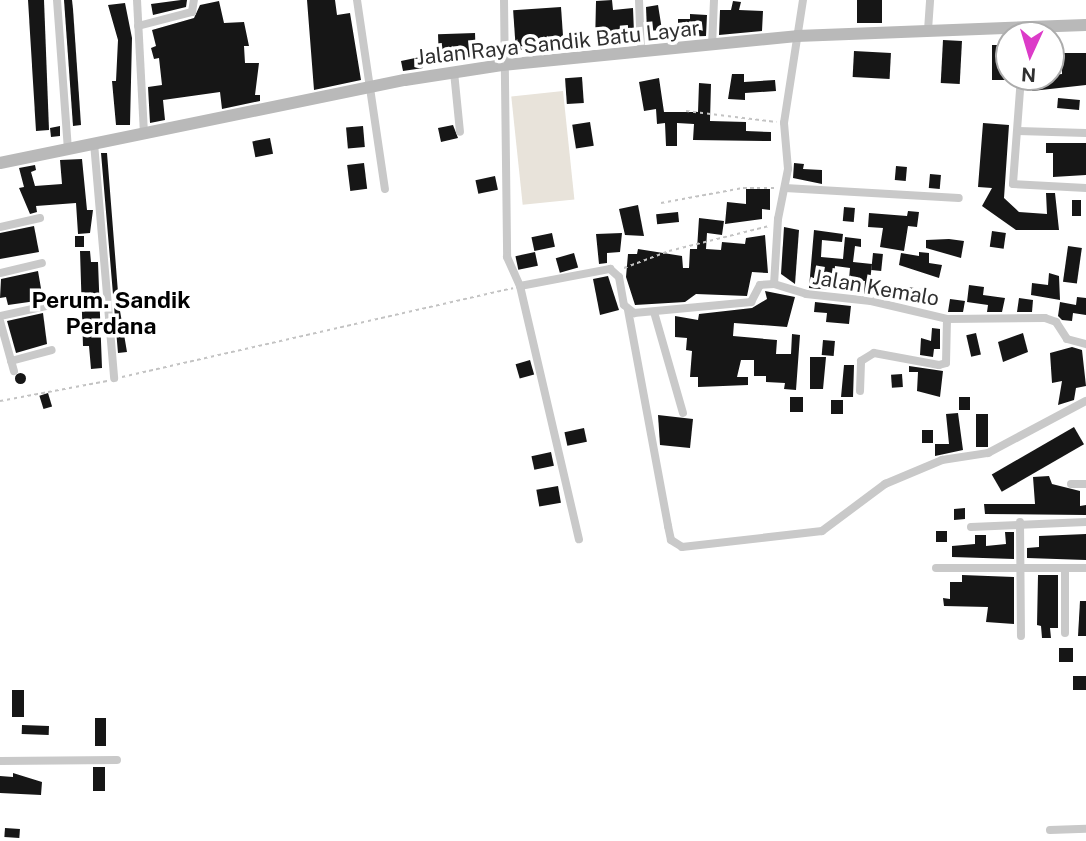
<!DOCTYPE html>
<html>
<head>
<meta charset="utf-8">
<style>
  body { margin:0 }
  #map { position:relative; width:1086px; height:841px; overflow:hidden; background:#fff; font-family:"Public Sans",sans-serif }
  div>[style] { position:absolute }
  .green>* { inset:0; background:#e8e3da; transform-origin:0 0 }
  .building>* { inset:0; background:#161616; transform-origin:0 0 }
  .round { border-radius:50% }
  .path>* { height:2px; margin-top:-1px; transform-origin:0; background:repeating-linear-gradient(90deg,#c3c3c3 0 3.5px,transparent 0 7px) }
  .minor>* { height:8px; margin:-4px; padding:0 4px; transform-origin:4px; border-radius:4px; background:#c9c9c9 }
  .secondary>* { height:12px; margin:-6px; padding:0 6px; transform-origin:6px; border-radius:6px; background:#b9b9b9 }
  span { translate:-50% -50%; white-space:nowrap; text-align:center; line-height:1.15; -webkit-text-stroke:7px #fff; paint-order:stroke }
  .street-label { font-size:21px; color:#2f2f2f }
  .neighbourhood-label { font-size:23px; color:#000; font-weight:700 }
  .north { position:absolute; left:995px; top:21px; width:70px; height:70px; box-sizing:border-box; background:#fff; border:2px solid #acacac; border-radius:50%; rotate:184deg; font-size:19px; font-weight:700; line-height:28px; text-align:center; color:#2f2f2f }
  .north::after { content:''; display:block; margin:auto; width:24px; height:32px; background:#dc3bc8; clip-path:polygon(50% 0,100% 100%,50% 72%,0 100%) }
</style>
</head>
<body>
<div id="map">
  <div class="green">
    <i style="left:563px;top:91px;width:109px;height:52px;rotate:84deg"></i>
  </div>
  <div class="building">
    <i style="clip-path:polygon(28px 0,44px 0,49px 130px,36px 131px)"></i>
    <i style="clip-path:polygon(64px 0,72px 0,73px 9px,81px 125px,73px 126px)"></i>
    <i style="clip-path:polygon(181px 0,187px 0,186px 7px,153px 15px,151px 4px)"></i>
    <i style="clip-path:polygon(307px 0,335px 0,337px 15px,350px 13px,361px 80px,314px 90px)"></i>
    <i style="clip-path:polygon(612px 0,613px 10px,633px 8px,634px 33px,613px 35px,614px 44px,595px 45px,596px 1px)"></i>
    <i style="left:857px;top:0;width:25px;height:23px"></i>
    <i style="clip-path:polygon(219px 1px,224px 23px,244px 22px,249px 46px,244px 46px,245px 63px,259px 63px,255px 95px,260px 95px,260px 101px,222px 109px,220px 92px,163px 100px,165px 120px,150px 123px,148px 87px,162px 85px,159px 58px,154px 59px,151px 48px,156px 46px,152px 30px,194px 18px,200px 5px)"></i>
    <i style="clip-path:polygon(733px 1px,741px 2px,739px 10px,763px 11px,762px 31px,719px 35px,720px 10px,731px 10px)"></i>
    <i style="clip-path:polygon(125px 3px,132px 38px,130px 125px,116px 125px,112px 81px,116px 81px,118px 40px,108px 5px)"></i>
    <i style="clip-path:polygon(658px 5px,662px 30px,647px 31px,646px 7px)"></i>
    <i style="left:561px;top:7px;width:40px;height:48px;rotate:86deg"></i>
    <i style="clip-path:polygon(690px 14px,707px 15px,706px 36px,678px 37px,678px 19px,690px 19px)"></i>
    <i style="left:475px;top:33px;width:24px;height:37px;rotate:88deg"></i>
    <i style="left:943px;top:40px;width:19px;height:43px;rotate:3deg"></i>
    <i style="left:992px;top:45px;width:15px;height:35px"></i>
    <i style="left:854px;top:51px;width:37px;height:26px;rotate:3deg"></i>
    <i style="clip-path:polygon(1062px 53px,1086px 53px,1086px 85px,1032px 91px,1033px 77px,1062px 74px)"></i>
    <i style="clip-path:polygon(420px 57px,423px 68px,403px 71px,401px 61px)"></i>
    <i style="clip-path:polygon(732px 74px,744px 74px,744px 82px,775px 80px,776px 91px,745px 93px,745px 100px,728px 99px)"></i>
    <i style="left:582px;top:77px;width:26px;height:17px;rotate:86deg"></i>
    <i style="clip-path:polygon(659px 78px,664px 112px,698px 112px,699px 83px,711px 84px,710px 121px,746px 122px,746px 131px,771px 132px,771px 141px,693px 140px,694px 124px,677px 123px,677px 146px,666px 146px,665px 123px,657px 124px,656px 109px,644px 111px,639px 82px)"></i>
    <i style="left:1058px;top:98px;width:22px;height:10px;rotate:5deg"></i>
    <i style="left:590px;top:122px;width:24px;height:18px;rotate:81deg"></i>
    <i style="clip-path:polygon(983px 123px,1009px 125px,1004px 198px,1019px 212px,1047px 214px,1046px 193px,1055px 193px,1059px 230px,1016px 230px,982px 206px,992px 188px,978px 187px)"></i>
    <i style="clip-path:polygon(453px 125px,458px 138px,441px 142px,438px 128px)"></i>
    <i style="clip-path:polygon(60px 126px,60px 136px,51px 137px,50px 128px)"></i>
    <i style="left:363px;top:126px;width:21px;height:17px;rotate:85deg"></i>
    <i style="left:270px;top:138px;width:16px;height:18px;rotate:79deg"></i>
    <i style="clip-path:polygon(1046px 143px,1086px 143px,1086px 175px,1053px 177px,1053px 153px,1046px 153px)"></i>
    <i style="clip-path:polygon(101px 153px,107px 153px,119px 305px,127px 352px,118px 353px)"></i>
    <i style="clip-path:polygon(82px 159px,87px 210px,93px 210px,90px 233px,78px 234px,76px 203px,36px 206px,37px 212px,30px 214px,19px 188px,24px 187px,19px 168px,35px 165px,36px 170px,31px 172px,35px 186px,62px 184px,60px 160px)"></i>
    <i style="left:364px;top:163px;width:26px;height:17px;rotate:83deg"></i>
    <i style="clip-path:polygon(794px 163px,804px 164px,803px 169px,822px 170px,822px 184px,793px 178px)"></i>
    <i style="left:896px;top:166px;width:11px;height:14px;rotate:5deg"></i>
    <i style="left:930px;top:174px;width:11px;height:14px;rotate:5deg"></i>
    <i style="left:495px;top:176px;width:14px;height:20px;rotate:78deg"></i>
    <i style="clip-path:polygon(746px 189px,770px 189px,770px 210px,762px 209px,762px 219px,725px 224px,727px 202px,746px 204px)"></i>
    <i style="left:1072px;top:200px;width:9px;height:16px"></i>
    <i style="clip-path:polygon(638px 205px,644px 236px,625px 235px,619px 209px)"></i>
    <i style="left:844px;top:207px;width:11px;height:14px;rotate:5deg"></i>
    <i style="clip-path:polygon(908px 211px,919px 212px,917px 227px,908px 226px,904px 251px,880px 247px,883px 228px,868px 227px,869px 213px,907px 216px)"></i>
    <i style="left:678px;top:212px;width:10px;height:22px;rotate:84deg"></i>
    <i style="clip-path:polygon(699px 218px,724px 221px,722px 235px,707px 233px,706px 249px,721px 250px,722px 242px,745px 244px,746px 238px,765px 235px,768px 273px,752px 272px,747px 296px,696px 294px,685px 302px,635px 305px,626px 277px,628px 254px,637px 254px,638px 249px,682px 256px,683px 268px,689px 268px,690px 249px,697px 249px)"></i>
    <i style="clip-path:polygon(34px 226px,39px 252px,0 259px,0 233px)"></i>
    <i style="clip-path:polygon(784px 227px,799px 230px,795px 284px,781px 274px)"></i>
    <i style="clip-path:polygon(814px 230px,843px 234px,842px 242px,822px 240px,821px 257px,843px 259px,845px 237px,861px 239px,861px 247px,855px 246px,853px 262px,872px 264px,870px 281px,866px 281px,921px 289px,919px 304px,908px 302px,909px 298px,864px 294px,865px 281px,849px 279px,850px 268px,835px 266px,833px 290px,809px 288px)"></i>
    <i style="left:992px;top:231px;width:14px;height:16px;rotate:8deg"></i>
    <i style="left:552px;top:233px;width:14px;height:21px;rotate:78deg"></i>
    <i style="clip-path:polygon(622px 233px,620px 252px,607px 253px,607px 263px,599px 264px,596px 234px)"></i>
    <i style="left:75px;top:236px;width:9px;height:11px"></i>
    <i style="clip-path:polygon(949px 239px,964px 241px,961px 258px,926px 248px,926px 240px)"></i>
    <i style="left:1068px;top:246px;width:14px;height:36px;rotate:8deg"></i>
    <i style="clip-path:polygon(80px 251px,90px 251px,91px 262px,98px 262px,102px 368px,91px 369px,89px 346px,83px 346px)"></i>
    <i style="left:535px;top:252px;width:14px;height:20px;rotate:78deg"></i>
    <i style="clip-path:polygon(919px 252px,929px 253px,929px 263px,942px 265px,939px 278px,899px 265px,901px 253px,919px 256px)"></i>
    <i style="left:574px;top:253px;width:15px;height:19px;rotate:74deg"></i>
    <i style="left:873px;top:253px;width:10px;height:17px;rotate:6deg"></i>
    <i style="clip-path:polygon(38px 271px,43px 300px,8px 305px,6px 297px,0 298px,1px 279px)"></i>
    <i style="clip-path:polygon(1049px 273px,1059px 276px,1060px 300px,1031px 295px,1032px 283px,1048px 285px)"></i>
    <i style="clip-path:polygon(608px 276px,619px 310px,600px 315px,593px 279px)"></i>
    <i style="clip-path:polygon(969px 285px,984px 287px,983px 295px,1005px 298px,1002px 312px,987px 312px,988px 305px,967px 302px)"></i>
    <i style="clip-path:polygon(765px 291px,795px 297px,787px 327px,734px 323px,733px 336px,777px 340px,776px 354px,791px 354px,792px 334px,800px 335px,796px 390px,784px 389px,785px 383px,766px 382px,766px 376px,754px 376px,754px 360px,741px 360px,737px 377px,748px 377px,748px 385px,698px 387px,698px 377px,690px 377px,692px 351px,686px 350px,687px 338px,675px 337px,675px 316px,698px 320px,699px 314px,752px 308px,767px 299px)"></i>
    <i style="clip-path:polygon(1077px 297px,1086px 298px,1086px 315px,1073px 313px,1072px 321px,1062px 320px,1058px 316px,1060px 302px,1076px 305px)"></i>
    <i style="clip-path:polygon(1019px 298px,1033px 300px,1032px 312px,1017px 312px)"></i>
    <i style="clip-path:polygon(950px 299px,965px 301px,963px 312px,948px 312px)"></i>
    <i style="clip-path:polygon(815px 302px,851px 306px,849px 324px,826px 322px,827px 313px,814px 312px)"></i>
    <i style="clip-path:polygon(43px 313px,47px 344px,16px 353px,7px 321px)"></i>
    <i style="clip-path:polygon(932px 328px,940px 329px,940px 349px,934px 349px,933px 357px,920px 355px,921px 338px,931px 341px)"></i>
    <i style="left:976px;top:333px;width:22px;height:10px;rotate:77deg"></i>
    <i style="clip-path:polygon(1023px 333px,1028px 352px,1003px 362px,998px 342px)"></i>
    <i style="left:823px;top:340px;width:12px;height:15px;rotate:5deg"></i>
    <i style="clip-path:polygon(1072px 347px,1082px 350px,1086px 386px,1076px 388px,1074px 400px,1058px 405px,1062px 381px,1052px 383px,1050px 353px)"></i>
    <i style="clip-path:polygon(810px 357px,826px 357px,823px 389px,810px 389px)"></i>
    <i style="left:530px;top:360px;width:15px;height:15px;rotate:74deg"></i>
    <i style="clip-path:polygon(844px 365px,854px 365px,853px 397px,841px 397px)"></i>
    <i style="clip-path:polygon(909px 366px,943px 371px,940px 397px,917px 391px,918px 372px,909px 372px)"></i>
    <i class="round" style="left:14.5px;top:372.5px;width:11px;height:11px"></i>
    <i style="left:902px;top:374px;width:13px;height:11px;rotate:86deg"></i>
    <i style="left:48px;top:393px;width:14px;height:9px;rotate:73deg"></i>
    <i style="left:790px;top:397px;width:13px;height:15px"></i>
    <i style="left:959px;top:397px;width:11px;height:13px"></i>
    <i style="left:831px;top:400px;width:12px;height:14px"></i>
    <i style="clip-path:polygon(958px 413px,963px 450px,935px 456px,935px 444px,949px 444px,946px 414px)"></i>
    <i style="left:976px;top:414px;width:12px;height:33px"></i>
    <i style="clip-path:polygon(658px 415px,693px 419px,690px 448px,660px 445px)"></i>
    <i style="left:1074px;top:427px;width:20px;height:95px;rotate:60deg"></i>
    <i style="left:584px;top:428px;width:14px;height:20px;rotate:78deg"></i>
    <i style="left:922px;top:430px;width:11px;height:13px"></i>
    <i style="left:551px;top:452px;width:14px;height:20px;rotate:78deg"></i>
    <i style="clip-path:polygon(1049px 476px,1052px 484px,1080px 491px,1080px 506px,1086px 505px,1086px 515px,985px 514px,984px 504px,1035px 504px,1033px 477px)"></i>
    <i style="left:558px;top:486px;width:17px;height:22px;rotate:80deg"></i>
    <i style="clip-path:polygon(965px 508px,965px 519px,954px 520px,954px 509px)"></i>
    <i style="left:936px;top:531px;width:11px;height:11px"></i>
    <i style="clip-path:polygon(1005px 532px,1014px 532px,1014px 559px,952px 557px,952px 546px,975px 544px,975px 535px,986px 535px,986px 546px,1006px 544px)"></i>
    <i style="clip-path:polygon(1086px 534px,1086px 560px,1027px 558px,1027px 548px,1039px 547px,1039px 536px)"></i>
    <i style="clip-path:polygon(962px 575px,1014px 577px,1014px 624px,986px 622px,988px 607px,944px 606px,943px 598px,950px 599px,950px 582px,962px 582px)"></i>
    <i style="clip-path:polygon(1038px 575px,1058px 575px,1058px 628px,1050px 628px,1051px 638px,1042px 638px,1041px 626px,1037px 625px)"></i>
    <i style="clip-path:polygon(1080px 601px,1086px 601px,1086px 636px,1078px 636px)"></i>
    <i style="left:1059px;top:648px;width:14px;height:14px"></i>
    <i style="left:1073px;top:676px;width:13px;height:14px"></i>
    <i style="left:12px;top:690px;width:12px;height:27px"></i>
    <i style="left:95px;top:718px;width:11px;height:28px"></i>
    <i style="left:22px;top:725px;width:27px;height:9px;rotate:2deg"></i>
    <i style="left:93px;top:767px;width:12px;height:24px"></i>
    <i style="clip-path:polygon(13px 773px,42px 782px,41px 795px,0 793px,0 776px,13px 777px)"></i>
    <i style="left:5px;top:828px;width:15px;height:9px;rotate:4deg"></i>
  </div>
  <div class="path">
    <i style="left:686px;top:111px;width:91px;rotate:7deg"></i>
    <i style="left:661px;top:203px;width:83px;rotate:-10.4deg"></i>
    <i style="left:743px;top:188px;width:31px"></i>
    <i style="left:624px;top:268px;width:48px;rotate:-20.7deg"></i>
    <i style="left:669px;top:251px;width:103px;rotate:-14deg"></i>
    <i style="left:122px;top:377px;width:401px;rotate:-12.8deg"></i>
    <i style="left:0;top:401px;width:109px;rotate:-10.6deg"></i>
  </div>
  <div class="minor">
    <i style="left:57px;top:0;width:149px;rotate:85.8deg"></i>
    <i style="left:137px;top:0;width:134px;rotate:87deg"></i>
    <i style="left:357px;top:0;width:191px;rotate:81.6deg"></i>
    <i style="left:504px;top:0;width:257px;rotate:89.3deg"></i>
    <i style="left:507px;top:257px;width:32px;rotate:66deg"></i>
    <i style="left:520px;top:286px;width:92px;rotate:-10.7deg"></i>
    <i style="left:610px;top:269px;width:12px;rotate:42deg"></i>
    <i style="left:619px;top:277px;width:28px;rotate:80deg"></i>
    <i style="left:624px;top:305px;width:13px;rotate:39deg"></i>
    <i style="left:634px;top:313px;width:118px;rotate:-5.4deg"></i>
    <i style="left:751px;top:302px;width:19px;rotate:-62deg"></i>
    <i style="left:760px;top:285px;width:14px;rotate:-4deg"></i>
    <i style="left:639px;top:0;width:52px;rotate:87.8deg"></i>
    <i style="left:803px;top:0;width:124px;rotate:98.8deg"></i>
    <i style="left:784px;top:123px;width:46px;rotate:85deg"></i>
    <i style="left:788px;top:169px;width:51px;rotate:101.3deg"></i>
    <i style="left:778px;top:219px;width:65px;rotate:93.5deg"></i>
    <i style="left:774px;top:284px;width:34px;rotate:17deg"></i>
    <i style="left:806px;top:294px;width:65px;rotate:6.1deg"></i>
    <i style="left:871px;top:301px;width:78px;rotate:13.3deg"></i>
    <i style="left:947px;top:319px;width:98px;rotate:-0.6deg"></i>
    <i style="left:1045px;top:318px;width:12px;rotate:20deg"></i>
    <i style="left:1056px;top:322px;width:20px;rotate:57deg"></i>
    <i style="left:1067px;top:339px;width:20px;rotate:15deg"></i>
    <i style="left:138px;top:26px;width:56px;rotate:-14.5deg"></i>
    <i style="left:192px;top:12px;width:12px;rotate:-81deg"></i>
    <i style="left:928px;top:30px;width:30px;rotate:-86deg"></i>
    <i style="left:712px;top:46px;width:46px;rotate:-87.5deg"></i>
    <i style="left:454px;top:72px;width:60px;rotate:84.3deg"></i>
    <i style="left:1021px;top:77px;width:107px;rotate:94.3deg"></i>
    <i style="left:1013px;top:184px;width:73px;rotate:3.1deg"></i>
    <i style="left:1018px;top:131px;width:68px;rotate:1.7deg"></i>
    <i style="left:94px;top:143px;width:236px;rotate:85.1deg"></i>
    <i style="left:785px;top:188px;width:174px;rotate:3.3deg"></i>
    <i style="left:0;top:227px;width:41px;rotate:-12.7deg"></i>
    <i style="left:0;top:273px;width:43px;rotate:-13.4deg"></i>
    <i style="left:520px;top:286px;width:260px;rotate:76.9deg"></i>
    <i style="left:628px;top:310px;width:220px;rotate:79.5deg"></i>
    <i style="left:668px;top:526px;width:14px;rotate:78deg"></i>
    <i style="left:671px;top:540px;width:13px;rotate:32deg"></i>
    <i style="left:682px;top:547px;width:141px;rotate:-6.5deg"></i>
    <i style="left:822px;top:531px;width:79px;rotate:-36.7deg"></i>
    <i style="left:885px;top:484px;width:62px;rotate:-22.8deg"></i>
    <i style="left:942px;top:460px;width:47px;rotate:-8.7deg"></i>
    <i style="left:988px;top:453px;width:111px;rotate:-28deg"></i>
    <i style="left:654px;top:312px;width:105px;rotate:74deg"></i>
    <i style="left:0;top:316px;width:47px;rotate:-12.3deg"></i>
    <i style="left:0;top:321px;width:52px;rotate:74.4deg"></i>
    <i style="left:11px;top:361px;width:42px;rotate:-15deg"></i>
    <i style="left:860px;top:391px;width:30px;rotate:-88deg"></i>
    <i style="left:861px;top:361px;width:15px;rotate:-32deg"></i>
    <i style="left:874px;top:353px;width:66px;rotate:10.5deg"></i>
    <i style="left:939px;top:365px;width:7px;rotate:-16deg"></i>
    <i style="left:946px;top:363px;width:44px;rotate:-88.7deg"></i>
    <i style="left:1071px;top:484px;width:15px"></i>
    <i style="left:1020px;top:522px;width:114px;rotate:89.5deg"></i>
    <i style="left:971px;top:527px;width:115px;rotate:-2.5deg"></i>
    <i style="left:936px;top:568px;width:150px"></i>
    <i style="left:1065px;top:633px;width:65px;rotate:-90deg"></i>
    <i style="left:0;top:761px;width:117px;rotate:-0.5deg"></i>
    <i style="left:1050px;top:830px;width:36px;rotate:-2deg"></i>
  </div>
  <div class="secondary">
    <i style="left:0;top:163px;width:413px;rotate:-11.6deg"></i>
    <i style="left:405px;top:80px;width:98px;rotate:-8.8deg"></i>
    <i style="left:502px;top:65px;width:296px;rotate:-5.6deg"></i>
    <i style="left:797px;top:36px;width:289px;rotate:-2.2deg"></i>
  </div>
  <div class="street-label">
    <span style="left:558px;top:43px;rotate:-6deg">Jalan Raya Sandik Batu Layar</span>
    <span style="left:876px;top:288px;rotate:10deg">Jalan Kemalo</span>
  </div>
  <div class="neighbourhood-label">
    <span style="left:111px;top:313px">Perum. Sandik<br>Perdana</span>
  </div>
  <div class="north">N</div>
</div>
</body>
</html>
